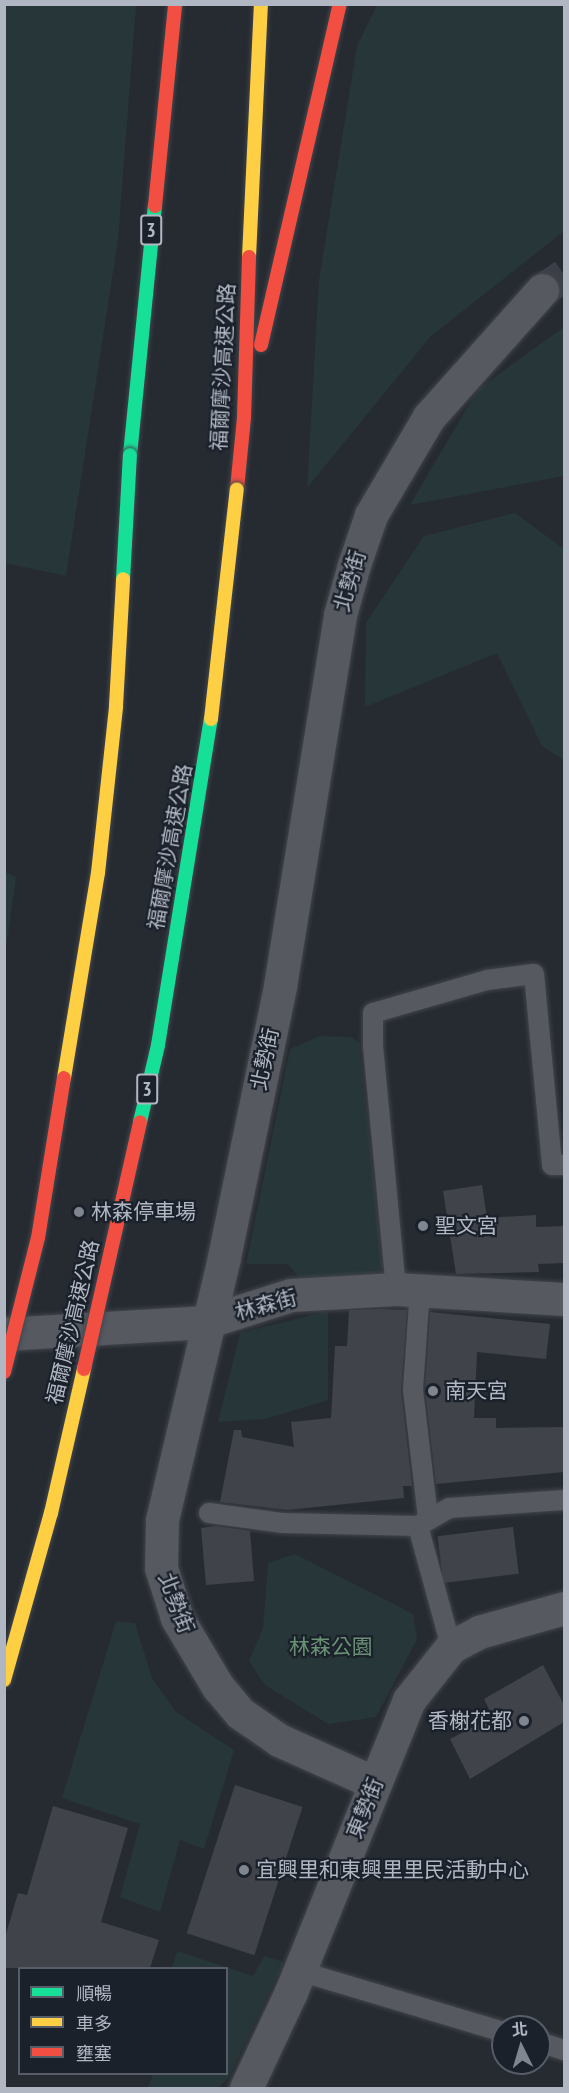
<!DOCTYPE html>
<html>
<head>
<meta charset="utf-8">
<style>
  body { margin:0 }
  #map { position:relative; width:569px; height:2093px; overflow:hidden; background:#262b32; font-family:"PT Sans Narrow","Noto Sans TC",sans-serif }
  div>[style] { position:absolute }
  .green>* { inset:0; background:#273638 }
  .building>* { inset:0; background:#40444a; transform-origin:0 0 }
  .street-tunnel>* { height:33px; margin-top:-16.5px; transform-origin:0; background:repeating-linear-gradient(90deg,#3b4048 0 33px,transparent 0 49px) }
  .roads { filter:drop-shadow(0 0 2px #42454a) drop-shadow(0 0 2px #42454a) }
  .lane>* { height:20px; margin:-10px; padding:0 10px; transform-origin:10px; border-radius:10px; background:#565960 }
  .street>* { height:33px; margin:-16.5px; padding:0 16.5px; transform-origin:16.5px; border-radius:16.5px; background:#565960 }
  .fast>* { height:14px; margin:-7px; padding:0 7px; transform-origin:7px; border-radius:7px; background:#16e098 }
  .slow>* { height:14px; margin:-7px; padding:0 7px; transform-origin:7px; border-radius:7px; background:#ffcf43 }
  .jam>* { height:14px; margin:-7px; padding:0 7px; transform-origin:7px; border-radius:7px; background:#f24e42 }
  .bridges { filter:drop-shadow(0 0 2px #43474d) drop-shadow(0 0 2px #43474d) }
  .fast-bridge>* { height:14px; margin:-7px; padding:0 7px; transform-origin:7px; border-radius:7px; background:#16e098 }
  .slow-bridge>* { height:14px; margin:-7px; padding:0 7px; transform-origin:7px; border-radius:7px; background:#ffcf43 }
  .jam-bridge>* { height:14px; margin:-7px; padding:0 7px; transform-origin:7px; border-radius:7px; background:#f24e42 }
  .dots>* { width:16px; height:16px; translate:-50% -50%; box-sizing:border-box; border:3px solid #1b212b; border-radius:50% }
  span { translate:-50% -50%; white-space:nowrap; text-align:center; line-height:1.15; -webkit-text-stroke:4.5px #1b212b; paint-order:stroke }
  .shield-label span { padding:2px 4px; background:#1b212b; border:2px solid; border-radius:4px; -webkit-text-stroke-width:0 }
  .shield-label { font-size:20px; color:#b0b7c3; font-weight:700 }
  .street-label { font-size:21px; color:#b0b7c3 }
  .poi-label { font-size:21px; color:#b0b7c3 }
  .left { translate:0 -50%; text-align:left }
  .right { translate:-100% -50%; text-align:right }
  .park-label { font-size:21px; color:#6a9174 }
  .frame { position:absolute; inset:0; border:6px solid #b0b7c3; pointer-events:none }
  .legend { position:absolute; left:18px; top:1967px; width:210px; height:108px; box-sizing:border-box; background:#1b212b; border:2px solid #575d68; margin:0; padding:8px 10px; list-style:none; font-size:18px; color:#b0b7c3 }
  .legend li { display:flex; align-items:center; gap:12px; height:30px }
  .legend b { width:30px; border:2px solid #575d68 }
  .north { position:absolute; left:491px; top:2015px; width:60px; height:60px; box-sizing:border-box; background:#1b212b; border:2px solid #575d68; border-radius:50%; rotate:355deg; font-size:16px; font-weight:700; line-height:24px; text-align:center; color:#b0b7c3 }
  .north::after { content:''; display:block; margin:auto; width:21px; height:27px; background:#808690; clip-path:polygon(50% 0,100% 100%,50% 72%,0 100%) }
</style>
</head>
<body>
<div id="map">
  <div class="green">
    <i style="clip-path:polygon(4px 5px,136px 5px,118px 240px,66px 576px,5px 563px)"></i>
    <i style="clip-path:polygon(377px 5px,564px 5px,564px 231px,430px 337px,307px 488px,319px 280px,357px 46px)"></i>
    <i style="clip-path:polygon(564px 327px,564px 476px,410px 505px,478px 389px)"></i>
    <i style="clip-path:polygon(515px 513px,564px 549px,564px 760px,542px 746px,497px 653px,365px 707px,366px 623px,424px 536px)"></i>
    <i style="clip-path:polygon(5px 872px,16px 877px,5px 955px,4px 872px)"></i>
    <i style="clip-path:polygon(320px 1036px,350px 1037px,359px 1042px,383px 1267px,373px 1277px,299px 1278px,288px 1264px,246px 1264px,290px 1049px)"></i>
    <i style="clip-path:polygon(328px 1311px,328px 1400px,265px 1419px,218px 1422px,240px 1333px)"></i>
    <i style="clip-path:polygon(295px 1554px,413px 1614px,417px 1639px,376px 1717px,328px 1724px,265px 1685px,249px 1661px,263px 1628px,268px 1563px)"></i>
    <i style="clip-path:polygon(116px 1621px,135px 1623px,152px 1678px,176px 1712px,234px 1750px,204px 1849px,180px 1840px,160px 1912px,120px 1897px,140px 1824px,62px 1798px)"></i>
    <i style="clip-path:polygon(177px 1951px,253px 1976px,264px 1956px,284px 1962px,229px 2077px,218px 2088px,148px 2088px,153px 2074px,226px 2074px,226px 1968px,172px 1968px)"></i>
  </div>
  <div class="building">
    <i style="clip-path:polygon(482px 1185px,487px 1218px,536px 1215px,536px 1227px,564px 1226px,564px 1263px,538px 1264px,539px 1272px,456px 1274px,443px 1191px)"></i>
    <i style="clip-path:polygon(381px 1309px,407px 1310px,401px 1391px,412px 1486px,403px 1486px,404px 1498px,287px 1510px,220px 1502px,234px 1430px,241px 1430px,242px 1437px,294px 1447px,291px 1422px,331px 1418px,335px 1346px,347px 1346px,349px 1310px)"></i>
    <i style="clip-path:polygon(430px 1312px,550px 1324px,546px 1359px,477px 1352px,474px 1418px,496px 1418px,496px 1428px,564px 1427px,564px 1472px,436px 1484px,425px 1390px)"></i>
    <i style="clip-path:polygon(216px 1526px,250px 1531px,254px 1581px,206px 1585px,201px 1528px)"></i>
    <i style="left:513px;top:1527px;width:47px;height:76px;rotate:83deg"></i>
    <i style="clip-path:polygon(543px 1665px,564px 1705px,564px 1722px,470px 1779px,450px 1739px,493px 1717px,484px 1699px)"></i>
    <i style="left:235px;top:1785px;width:71px;height:156px;rotate:18deg"></i>
    <i style="clip-path:polygon(53px 1806px,128px 1828px,101px 1922px,159px 1940px,150px 1968px,4px 1968px,4px 1941px,18px 1893px,27px 1895px)"></i>
  </div>
  <div class="street-tunnel">
    <i style="left:542px;top:290px;width:27px;rotate:-34deg"></i>
  </div>
  <div class="roads">
    <div class="lane">
      <i style="left:396px;top:1289px;width:244px;rotate:-95.4deg"></i>
      <i style="left:373px;top:1046px;width:33px;rotate:-90deg"></i>
      <i style="left:373px;top:1013px;width:119px;rotate:-16.1deg"></i>
      <i style="left:487px;top:980px;width:47px;rotate:-7.3deg"></i>
      <i style="left:534px;top:974px;width:192px;rotate:84.6deg"></i>
      <i style="left:552px;top:1165px;width:12px"></i>
      <i style="left:420px;top:1289px;width:101px;rotate:94deg"></i>
      <i style="left:413px;top:1390px;width:128px;rotate:83.3deg"></i>
      <i style="left:209px;top:1513px;width:75px;rotate:7.7deg"></i>
      <i style="left:283px;top:1523px;width:135px;rotate:1.3deg"></i>
      <i style="left:418px;top:1526px;width:36px;rotate:-30deg"></i>
      <i style="left:449px;top:1508px;width:115px;rotate:-4deg"></i>
      <i style="left:418px;top:1526px;width:125px;rotate:74.7deg"></i>
      <i style="left:299px;top:1971px;width:213px;rotate:16.6deg"></i>
      <i style="left:539px;top:2042px;width:26px;rotate:18deg"></i>
    </div>
    <div class="street">
      <i style="left:4px;top:1334px;width:202px;rotate:-3.4deg"></i>
      <i style="left:206px;top:1322px;width:89px;rotate:-17.6deg"></i>
      <i style="left:291px;top:1295px;width:105px;rotate:-3.3deg"></i>
      <i style="left:396px;top:1289px;width:168px;rotate:3.4deg"></i>
      <i style="left:375px;top:1783px;width:105px;rotate:-155.9deg"></i>
      <i style="left:279px;top:1740px;width:47px;rotate:-145.3deg"></i>
      <i style="left:240px;top:1713px;width:34px;rotate:-130deg"></i>
      <i style="left:218px;top:1687px;width:80px;rotate:-120.7deg"></i>
      <i style="left:177px;top:1618px;width:52px;rotate:-107.7deg"></i>
      <i style="left:161px;top:1568px;width:48px;rotate:-88.8deg"></i>
      <i style="left:162px;top:1520px;width:270px;rotate:-76.7deg"></i>
      <i style="left:224px;top:1257px;width:277px;rotate:-78.3deg"></i>
      <i style="left:280px;top:986px;width:376px;rotate:-80.8deg"></i>
      <i style="left:340px;top:615px;width:52px;rotate:-74.4deg"></i>
      <i style="left:354px;top:565px;width:53px;rotate:-71.2deg"></i>
      <i style="left:371px;top:515px;width:114px;rotate:-59.4deg"></i>
      <i style="left:429px;top:417px;width:170px;rotate:-48.3deg"></i>
      <i style="left:246px;top:2088px;width:106px;rotate:-64.9deg"></i>
      <i style="left:291px;top:1992px;width:315px;rotate:-68deg"></i>
      <i style="left:409px;top:1700px;width:68px;rotate:-51.6deg"></i>
      <i style="left:451px;top:1647px;width:32px;rotate:-28deg"></i>
      <i style="left:479px;top:1632px;width:88px;rotate:-15.8deg"></i>
    </div>
    <div class="fast">
      <i style="left:130px;top:455px;width:250px;rotate:-84.3deg"></i>
    </div>
    <div class="slow">
      <i style="left:249px;top:257px;width:253px;rotate:-87.3deg"></i>
    </div>
    <div class="jam">
      <i style="left:155px;top:206px;width:203px;rotate:-84.3deg"></i>
      <i style="left:261px;top:345px;width:350px;rotate:-77deg"></i>
      <i style="left:237px;top:489px;width:72px;rotate:-84.4deg"></i>
      <i style="left:244px;top:417px;width:160px;rotate:-88.2deg"></i>
    </div>
  </div>
  <div class="bridges">
    <div class="fast-bridge">
      <i style="left:123px;top:579px;width:124px;rotate:-86.8deg"></i>
      <i style="left:140px;top:1122px;width:79px;rotate:-76.8deg"></i>
      <i style="left:158px;top:1045px;width:330px;rotate:-80.8deg"></i>
    </div>
    <div class="slow-bridge">
      <i style="left:211px;top:719px;width:231px;rotate:-83.6deg"></i>
      <i style="left:64px;top:1078px;width:208px;rotate:-80.6deg"></i>
      <i style="left:98px;top:873px;width:168px;rotate:-83.8deg"></i>
      <i style="left:116px;top:706px;width:127px;rotate:-86.8deg"></i>
      <i style="left:4px;top:1680px;width:173px;rotate:-74.3deg"></i>
      <i style="left:51px;top:1513px;width:148px;rotate:-77.1deg"></i>
    </div>
    <div class="jam-bridge">
      <i style="left:84px;top:1369px;width:253px;rotate:-77.2deg"></i>
      <i style="left:4px;top:1372px;width:138px;rotate:-75.8deg"></i>
      <i style="left:38px;top:1238px;width:162px;rotate:-80.8deg"></i>
    </div>
  </div>
  <div class="dots">
    <i style="left:79px;top:1212px;background:#808690"></i>
    <i style="left:423px;top:1226px;background:#808690"></i>
    <i style="left:433px;top:1391px;background:#808690"></i>
    <i style="left:524px;top:1721px;background:#808690"></i>
    <i style="left:244px;top:1870px;background:#808690"></i>
  </div>
  <div class="shield-label">
    <span style="left:151px;top:230px">3</span>
    <span style="left:147px;top:1089px">3</span>
  </div>
  <div class="street-label">
    <span style="left:223px;top:367px;rotate:-87deg">福爾摩沙高速公路</span>
    <span style="left:350px;top:581px;rotate:-74deg">北勢街</span>
    <span style="left:170px;top:847px;rotate:-80deg">福爾摩沙高速公路</span>
    <span style="left:265px;top:1059px;rotate:-78deg">北勢街</span>
    <span style="left:266px;top:1305px;rotate:-15deg">林森街</span>
    <span style="left:73px;top:1322px;rotate:-77deg">福爾摩沙高速公路</span>
    <span style="left:176px;top:1603px;rotate:69deg">北勢街</span>
    <span style="left:365px;top:1808px;rotate:-68deg">東勢街</span>
  </div>
  <div class="poi-label">
    <span class="left" style="left:91px;top:1212px">林森停車場</span>
    <span class="left" style="left:435px;top:1226px">聖文宮</span>
    <span class="left" style="left:445px;top:1391px">南天宮</span>
    <span class="right" style="left:512px;top:1721px">香榭花都</span>
    <span class="left" style="left:256px;top:1870px">宜興里和東興里里民活動中心</span>
  </div>
  <div class="park-label">
    <span style="left:331px;top:1647px">林森公園</span>
  </div>
  <div class="frame"></div>
  <ul class="legend">
  <li><b style="height:8px;background:#16e098"></b>順暢</li>
  <li><b style="height:8px;background:#ffcf43"></b>車多</li>
  <li><b style="height:8px;background:#f24e42"></b>壅塞</li>
  </ul>
  <div class="north">北</div>
</div>
</body>
</html>
